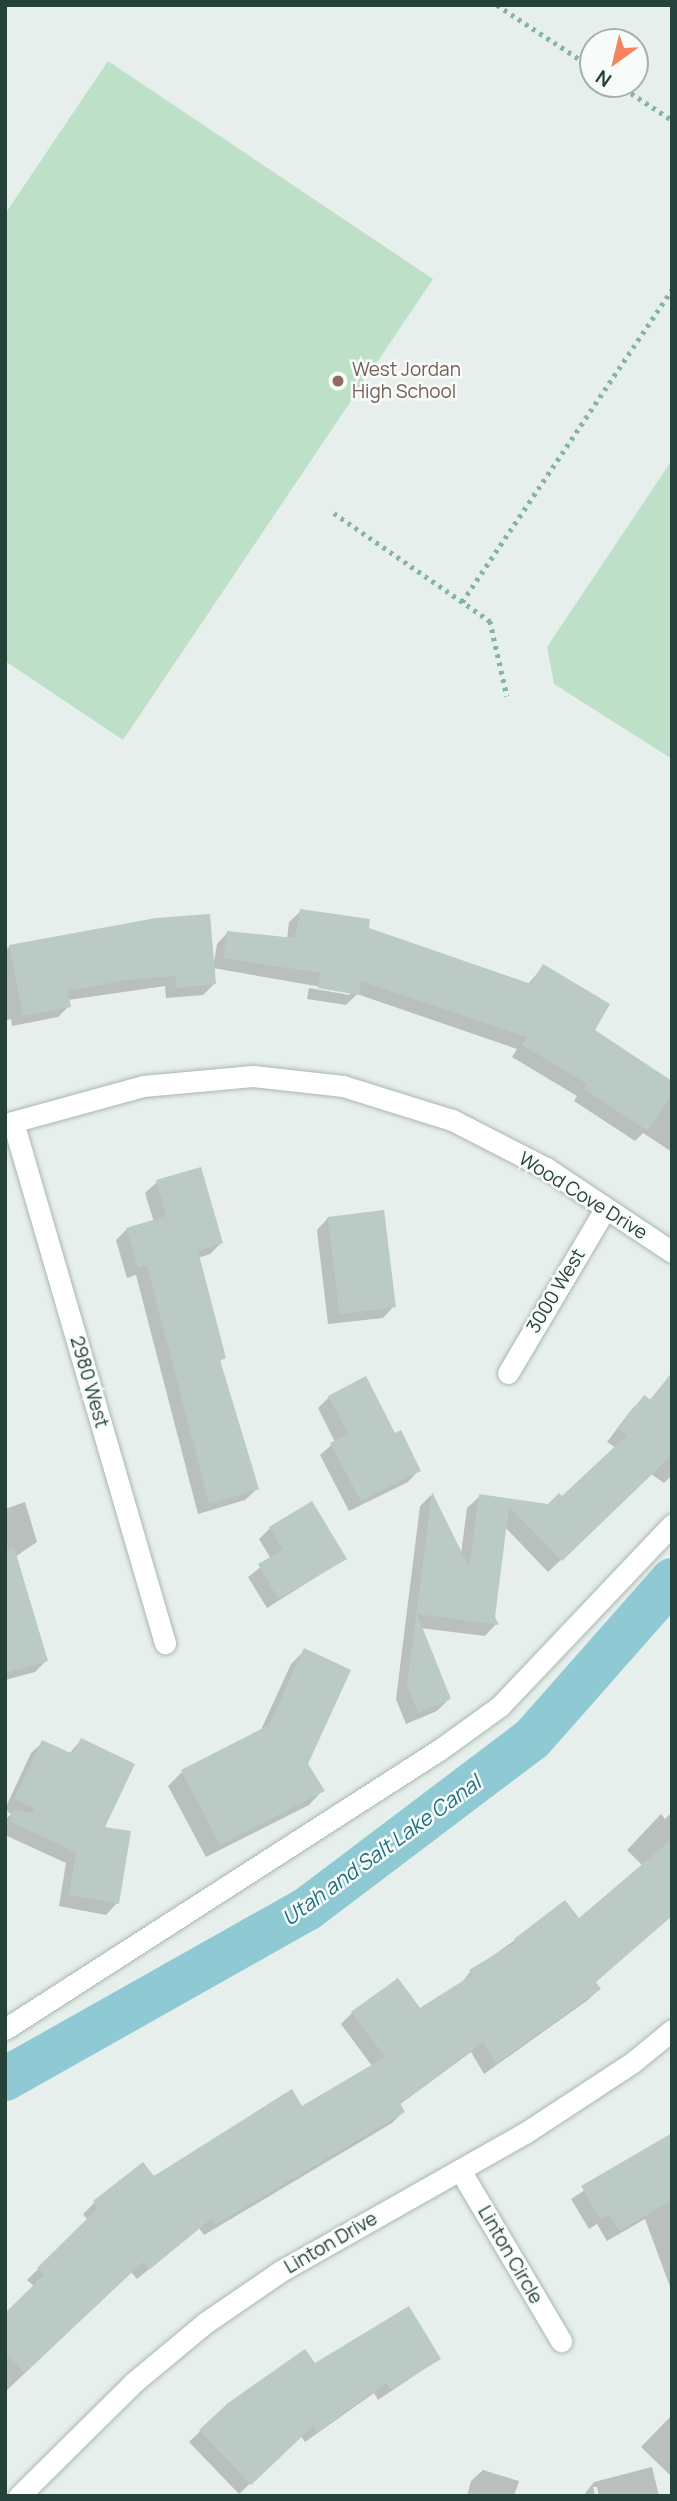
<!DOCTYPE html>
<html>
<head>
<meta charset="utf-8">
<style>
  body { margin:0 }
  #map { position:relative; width:677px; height:2501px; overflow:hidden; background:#e6efeb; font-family:Manrope,sans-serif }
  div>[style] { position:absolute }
  .green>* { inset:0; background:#bfe0c8 }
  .shadow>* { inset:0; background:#0003 }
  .canal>* { height:44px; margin:-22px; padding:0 22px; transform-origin:22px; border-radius:22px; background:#8ec9d4 }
  .building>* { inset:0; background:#bbcac4; transform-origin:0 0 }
  .path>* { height:4.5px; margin-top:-2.25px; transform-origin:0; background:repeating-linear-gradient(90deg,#86b3a5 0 3.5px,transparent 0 8.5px) }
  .roads { filter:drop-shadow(0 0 2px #a8b8b2) drop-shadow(0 0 2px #a8b8b2) }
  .lane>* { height:21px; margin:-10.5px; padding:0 10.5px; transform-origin:10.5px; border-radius:10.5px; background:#fff }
  .street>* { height:21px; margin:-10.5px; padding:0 10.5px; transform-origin:10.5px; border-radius:10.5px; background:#fff }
  .dots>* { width:19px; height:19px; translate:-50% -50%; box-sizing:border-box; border:4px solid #f7fbf9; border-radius:50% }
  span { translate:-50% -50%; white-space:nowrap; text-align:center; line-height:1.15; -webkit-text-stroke:5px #f7fbf9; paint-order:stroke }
  .education-label { font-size:19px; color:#785e54 }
  .left { translate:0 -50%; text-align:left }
  .street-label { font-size:19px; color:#24423a }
  .water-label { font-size:21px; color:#1c6f80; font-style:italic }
  .frame { position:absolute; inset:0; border:7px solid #24423a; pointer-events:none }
  .north { position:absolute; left:579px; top:28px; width:70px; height:70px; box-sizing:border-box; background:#f7fbf9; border:2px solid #a3b1ad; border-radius:50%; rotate:214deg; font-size:19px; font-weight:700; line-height:28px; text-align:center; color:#24423a }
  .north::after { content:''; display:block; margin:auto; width:24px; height:32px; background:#f4845f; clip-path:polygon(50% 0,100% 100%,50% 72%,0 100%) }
</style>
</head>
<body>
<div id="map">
  <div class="green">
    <i style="clip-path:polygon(108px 61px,433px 279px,123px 740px,5px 661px,5px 214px)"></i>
    <i style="clip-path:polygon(672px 460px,672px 759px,554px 684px,547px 647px)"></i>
  </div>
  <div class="shadow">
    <i style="clip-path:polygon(301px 911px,528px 984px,543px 967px,592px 1031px,672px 1083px,672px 1152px,643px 1133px,635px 1141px,574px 1101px,577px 1096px,512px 1057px,517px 1049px,357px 994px,346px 1005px,307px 999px,309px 988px,350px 995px,350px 992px,213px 968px,214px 984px,203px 995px,166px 998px,165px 986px,68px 1000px,69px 1006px,58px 1017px,12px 1026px,11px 1019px,5px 1021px,5px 951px,10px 946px,214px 962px,217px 944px,228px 932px,287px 939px,289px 922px)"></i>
    <i style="clip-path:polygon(157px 1182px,221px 1243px,210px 1254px,198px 1258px,224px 1358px,219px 1362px,257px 1489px,245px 1500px,198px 1514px,136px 1275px,127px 1278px,116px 1240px,127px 1229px,154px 1222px,145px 1193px)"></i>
    <i style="clip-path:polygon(328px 1218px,394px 1306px,383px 1318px,328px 1324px,317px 1230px)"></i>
    <i style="clip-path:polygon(672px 1373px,672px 1475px,664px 1483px,651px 1474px,548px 1572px,505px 1527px,493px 1618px,496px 1624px,485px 1636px,420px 1628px,449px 1699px,437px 1711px,406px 1724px,396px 1699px,420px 1506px,431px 1495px,461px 1554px,467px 1508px,480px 1496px,548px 1506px,562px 1499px,616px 1448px,607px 1442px,632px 1409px,644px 1397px,649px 1401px)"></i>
    <i style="clip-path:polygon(329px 1397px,394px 1436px,419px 1470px,408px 1482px,349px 1511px,320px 1455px,335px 1442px,318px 1408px)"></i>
    <i style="clip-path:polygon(25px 1502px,37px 1542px,15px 1557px,46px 1661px,35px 1672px,5px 1680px,5px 1509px)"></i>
    <i style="clip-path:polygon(270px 1528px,345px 1559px,267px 1608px,248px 1577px,271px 1559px,259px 1539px)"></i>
    <i style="clip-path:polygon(305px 1650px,306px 1764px,322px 1791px,309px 1805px,206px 1857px,168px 1786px,182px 1772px,260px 1732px,291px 1664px)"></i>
    <i style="clip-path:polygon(81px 1740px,117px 1903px,106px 1915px,59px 1906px,66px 1863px,5px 1835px,5px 1820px,11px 1814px,5px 1809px,31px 1753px,43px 1742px,69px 1754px)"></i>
    <i style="clip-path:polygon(672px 1812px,672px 1915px,594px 1982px,599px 1989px,588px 2000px,484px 2074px,471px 2052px,399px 2105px,403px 2112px,392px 2123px,204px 2235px,199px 2228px,137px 2279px,131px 2272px,5px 2392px,5px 2316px,35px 2287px,27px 2280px,88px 2220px,83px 2214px,94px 2203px,302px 2108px,372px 2066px,341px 2024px,352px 2013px,419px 2010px,460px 1985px,470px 1972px,515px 1940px,579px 1921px,643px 1866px,627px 1850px,661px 1814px,665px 1819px)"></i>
    <i style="clip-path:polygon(668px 2137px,672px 2144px,672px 2292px,645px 2219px,607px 2241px,597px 2224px,589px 2229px,571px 2199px)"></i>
    <i style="clip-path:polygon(439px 2359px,378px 2400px,374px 2393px,305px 2442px,301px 2436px,239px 2494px,189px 2442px,229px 2404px)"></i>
    <i style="clip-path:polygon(672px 2415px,672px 2477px,641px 2447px)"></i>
    <i style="clip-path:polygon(652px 2467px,659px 2496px,599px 2496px,597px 2487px,593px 2487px,595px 2496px,583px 2496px,594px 2482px)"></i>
    <i style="clip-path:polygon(483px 2470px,519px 2481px,514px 2496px,467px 2496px,471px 2481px)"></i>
  </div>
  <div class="canal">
    <i style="left:5px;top:2079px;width:347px;rotate:-29.4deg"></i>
    <i style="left:307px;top:1909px;width:282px;rotate:-37.1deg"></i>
    <i style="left:532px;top:1739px;width:212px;rotate:-48.6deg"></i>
  </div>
  <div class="building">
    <i style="clip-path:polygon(300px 909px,370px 919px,369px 928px,531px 984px,543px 964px,610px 1004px,595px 1030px,672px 1081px,672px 1094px,648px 1131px,584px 1089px,587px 1084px,522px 1045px,527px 1037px,361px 981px,359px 995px,318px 988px,320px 973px,223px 958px,227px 931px,295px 938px)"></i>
    <i style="clip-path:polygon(210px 914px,216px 984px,176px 988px,176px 976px,126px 980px,68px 991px,71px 1007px,23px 1016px,9px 945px,156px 918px)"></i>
    <i style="clip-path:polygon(201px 1167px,223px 1243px,198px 1251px,226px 1358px,220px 1360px,259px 1489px,209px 1504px,147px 1265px,138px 1268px,126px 1228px,166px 1216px,156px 1180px)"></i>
    <i style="left:384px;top:1210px;width:98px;height:57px;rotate:83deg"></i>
    <i style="clip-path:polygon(672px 1372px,672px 1455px,562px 1561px,509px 1507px,495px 1617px,499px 1625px,417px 1614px,451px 1699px,418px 1713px,407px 1686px,432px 1492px,469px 1567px,479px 1494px,548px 1504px,559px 1493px,562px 1496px,627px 1435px,618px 1429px,644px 1395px,651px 1400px)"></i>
    <i style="clip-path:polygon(366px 1376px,395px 1433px,401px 1430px,421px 1471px,361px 1501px,330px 1443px,348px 1434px,328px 1396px)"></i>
    <i style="clip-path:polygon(312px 1501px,347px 1559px,278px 1599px,258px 1564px,283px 1550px,269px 1527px)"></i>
    <i style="clip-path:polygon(14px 1547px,48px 1661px,5px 1673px,5px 1549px)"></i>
    <i style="clip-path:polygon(304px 1648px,351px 1670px,308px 1764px,325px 1791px,220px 1845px,181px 1770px,269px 1725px)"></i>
    <i style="clip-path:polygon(81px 1738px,135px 1764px,105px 1827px,131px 1831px,119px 1904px,69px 1895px,76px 1852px,9px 1821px,13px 1810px,32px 1813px,34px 1808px,14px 1799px,42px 1740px,73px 1754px)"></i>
    <i style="clip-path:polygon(672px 1839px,672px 1916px,596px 1982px,601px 1989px,496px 2064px,483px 2042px,400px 2103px,405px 2112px,215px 2225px,211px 2219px,149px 2270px,143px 2262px,25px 2373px,5px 2352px,5px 2313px,44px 2275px,37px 2268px,98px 2208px,93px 2201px,143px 2162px,154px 2176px,292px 2089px,302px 2106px,385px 2057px,351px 2012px,398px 1978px,420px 2008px,472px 1975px,469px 1970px,516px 1942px,514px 1939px,565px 1900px,579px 1918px)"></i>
    <i style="clip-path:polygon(672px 2133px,672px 2200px,619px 2231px,609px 2214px,600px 2219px,581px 2186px)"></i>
    <i style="clip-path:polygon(409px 2306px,441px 2359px,390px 2390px,386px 2383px,317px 2432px,313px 2426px,251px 2485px,199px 2430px,228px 2403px,305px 2349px,315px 2363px)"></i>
  </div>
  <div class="path">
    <i style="left:497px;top:5px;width:115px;rotate:33.3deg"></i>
    <i style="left:617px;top:84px;width:66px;rotate:33.2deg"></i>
    <i style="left:334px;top:513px;width:190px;rotate:34.7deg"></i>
    <i style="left:490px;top:621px;width:77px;rotate:77.2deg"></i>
    <i style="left:462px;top:602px;width:377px;rotate:-56.1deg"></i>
  </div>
  <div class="roads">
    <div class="lane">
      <i style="left:5px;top:2029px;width:516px;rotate:-32.74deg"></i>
      <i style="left:439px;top:1750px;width:75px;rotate:-35.8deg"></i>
      <i style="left:500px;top:1706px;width:250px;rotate:-46.5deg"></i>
    </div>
    <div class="street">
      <i style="left:13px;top:1122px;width:543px;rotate:73.74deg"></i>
      <i style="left:5px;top:1124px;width:143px;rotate:-15.4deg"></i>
      <i style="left:143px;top:1086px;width:110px;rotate:-5.2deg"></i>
      <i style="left:253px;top:1076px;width:91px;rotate:6.3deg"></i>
      <i style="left:343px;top:1086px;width:114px;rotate:17.3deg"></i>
      <i style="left:452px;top:1120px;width:106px;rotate:27.1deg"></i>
      <i style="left:546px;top:1168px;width:151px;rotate:33.7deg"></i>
      <i style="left:508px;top:1373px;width:191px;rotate:-59.4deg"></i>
      <i style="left:460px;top:2170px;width:199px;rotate:59.4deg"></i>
      <i style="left:19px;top:2496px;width:161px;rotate:-44.7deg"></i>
      <i style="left:133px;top:2383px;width:94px;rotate:-39.8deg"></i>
      <i style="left:205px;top:2323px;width:92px;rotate:-34.4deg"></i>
      <i style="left:281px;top:2271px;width:280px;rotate:-29.5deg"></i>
      <i style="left:525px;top:2133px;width:129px;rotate:-33.3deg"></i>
      <i style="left:633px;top:2062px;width:50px;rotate:-39.4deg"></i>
    </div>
  </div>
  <div class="dots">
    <i style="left:338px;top:381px;background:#8d6e63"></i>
  </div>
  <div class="education-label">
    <span class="left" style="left:352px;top:381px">West Jordan<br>High School</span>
  </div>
  <div class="street-label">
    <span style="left:583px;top:1196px;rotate:32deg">Wood Cove Drive</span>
    <span style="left:556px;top:1291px;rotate:-59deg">3000 West</span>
    <span style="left:89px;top:1382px;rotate:74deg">2980 West</span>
    <span style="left:331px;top:2243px;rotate:-30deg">Linton Drive</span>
    <span style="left:510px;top:2255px;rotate:60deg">Linton Circle</span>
  </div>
  <div class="water-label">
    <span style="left:381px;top:1850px;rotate:-36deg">Utah and Salt Lake Canal</span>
  </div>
  <div class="frame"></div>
  <div class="north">N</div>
</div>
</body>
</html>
